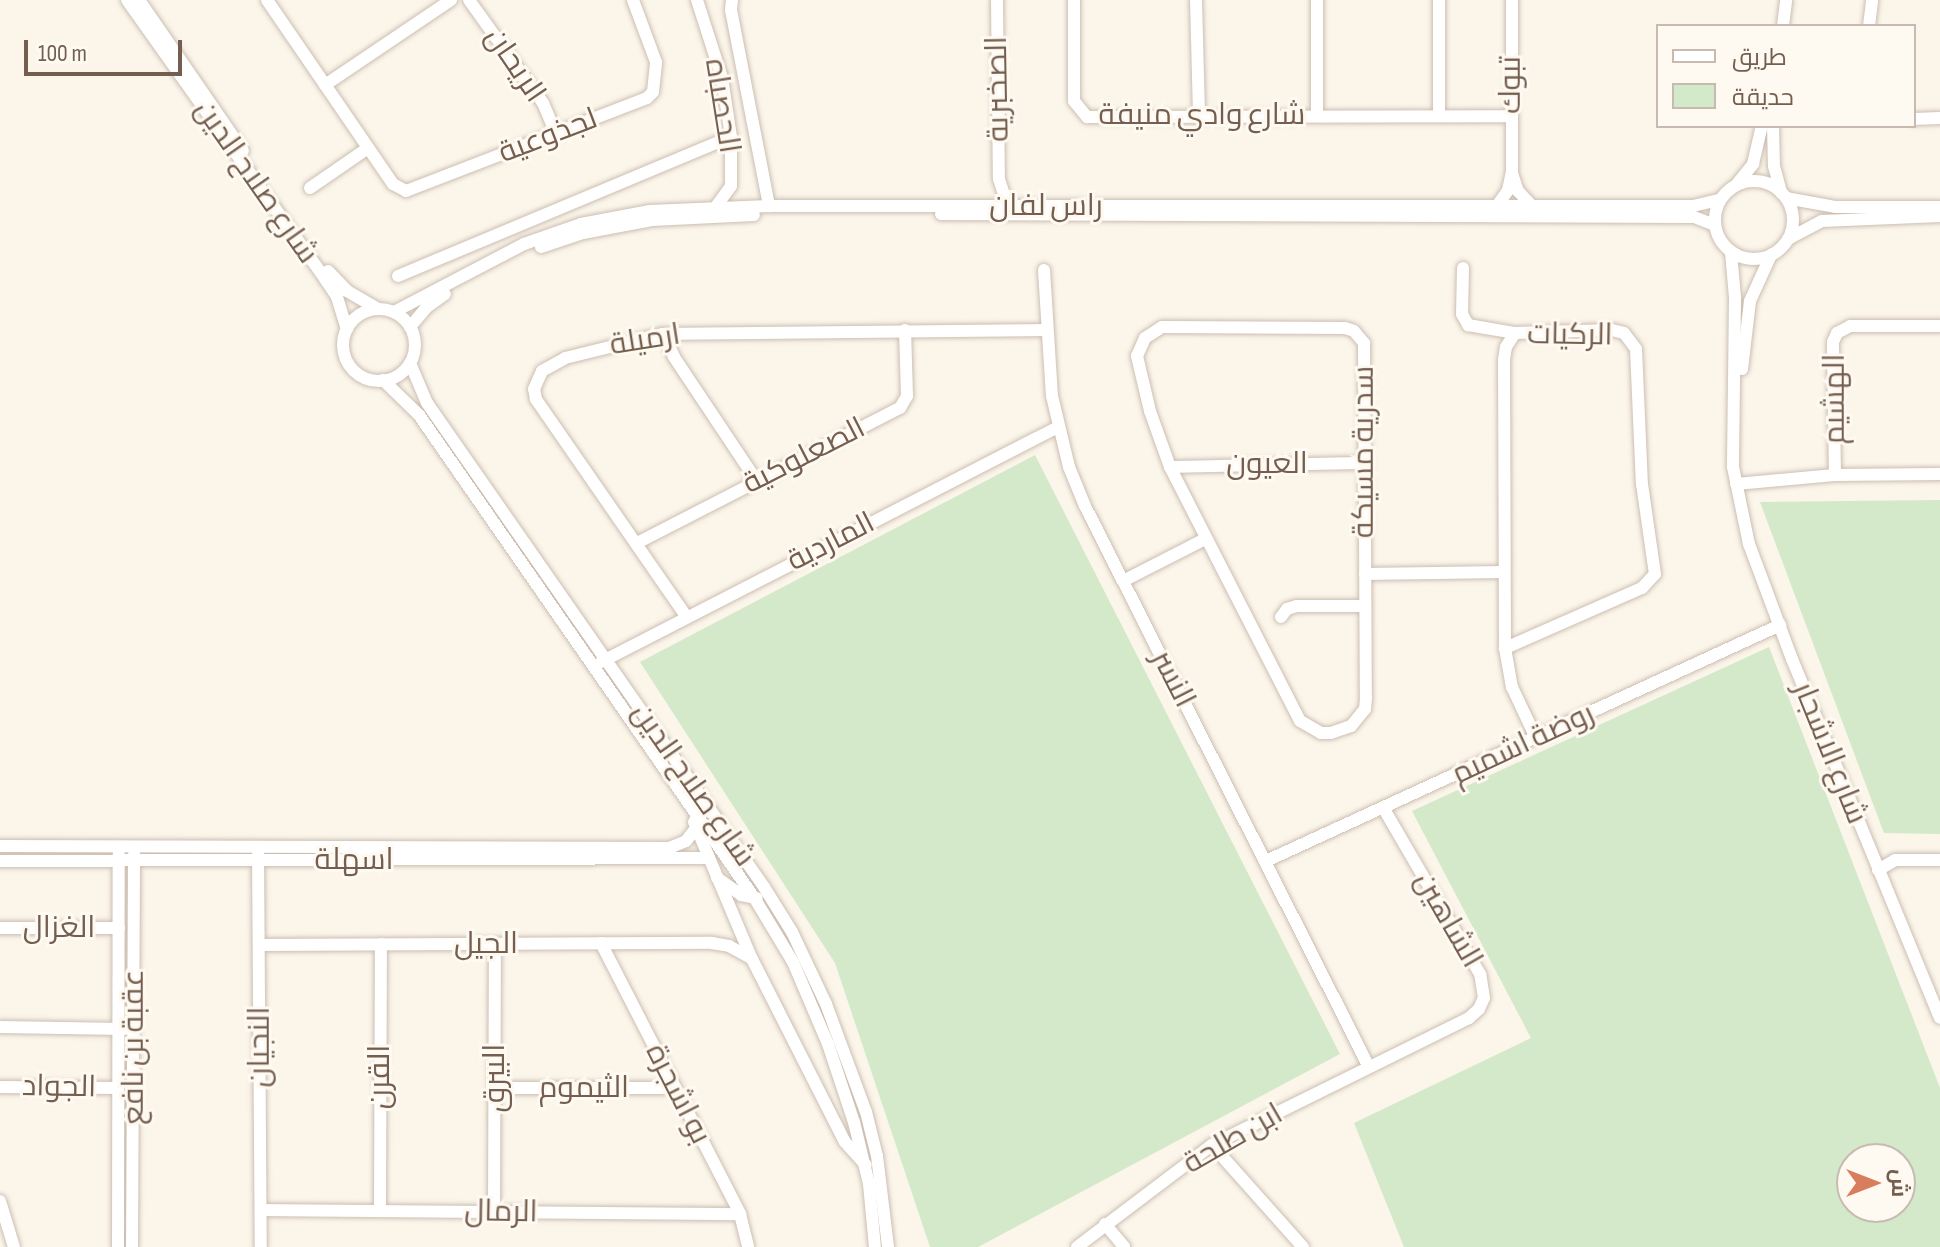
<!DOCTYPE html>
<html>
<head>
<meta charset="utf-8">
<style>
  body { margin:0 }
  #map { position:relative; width:1940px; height:1247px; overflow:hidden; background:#fbf5ea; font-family:"Sofia Sans Condensed",Cairo,sans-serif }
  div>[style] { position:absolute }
  .green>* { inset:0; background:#d4e8ca }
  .roads { filter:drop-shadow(0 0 2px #ccbeb1) drop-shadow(0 0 2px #ccbeb1) }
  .minor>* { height:12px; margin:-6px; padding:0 6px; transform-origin:6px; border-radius:6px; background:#fff }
  .minor>.ring { margin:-6px; padding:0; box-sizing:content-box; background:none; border:12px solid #fff; border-radius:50% }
  span { translate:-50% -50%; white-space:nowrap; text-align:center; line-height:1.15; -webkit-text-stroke:6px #fef9f1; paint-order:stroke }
  .street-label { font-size:30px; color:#745e50 }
  .legend { position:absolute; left:1656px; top:24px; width:260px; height:104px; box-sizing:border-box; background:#fef9f1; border:2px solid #c7bbb1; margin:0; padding:10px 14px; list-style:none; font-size:24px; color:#745e50 }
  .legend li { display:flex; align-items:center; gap:16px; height:40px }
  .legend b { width:40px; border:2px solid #c7bbb1 }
  .north { position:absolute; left:1836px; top:1143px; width:80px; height:80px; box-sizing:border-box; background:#fef9f1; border:2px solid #c7bbb1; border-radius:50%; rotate:90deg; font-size:22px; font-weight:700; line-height:32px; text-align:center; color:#745e50 }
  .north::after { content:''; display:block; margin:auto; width:28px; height:36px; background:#d97e5c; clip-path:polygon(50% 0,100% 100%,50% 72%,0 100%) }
  .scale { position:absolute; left:24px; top:40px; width:158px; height:36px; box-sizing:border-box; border:4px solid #745e50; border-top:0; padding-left:10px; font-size:24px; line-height:28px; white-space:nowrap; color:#745e50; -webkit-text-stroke:6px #fef9f1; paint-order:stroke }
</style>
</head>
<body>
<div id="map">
  <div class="green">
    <i style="clip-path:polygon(1035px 455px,1340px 1054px,978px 1247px,930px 1247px,835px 963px,640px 662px)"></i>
    <i style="clip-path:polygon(1940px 500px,1940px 834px,1884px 833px,1760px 502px)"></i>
    <i style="clip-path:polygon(evenodd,1769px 647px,1940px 1088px,1940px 1247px,1404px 1247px,1354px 1123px,1531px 1038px,1412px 811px,1769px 647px,1900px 1159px,1900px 1207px,1852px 1207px,1852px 1159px,1900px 1159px)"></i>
  </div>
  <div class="roads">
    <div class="minor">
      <i style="left:127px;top:0;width:342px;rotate:54.6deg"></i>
      <i style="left:325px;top:279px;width:22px;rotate:56deg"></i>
      <i style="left:337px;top:297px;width:34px;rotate:73deg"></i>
      <i style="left:139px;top:0;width:183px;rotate:55.4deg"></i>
      <i style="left:267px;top:0;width:223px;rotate:55.6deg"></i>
      <i style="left:393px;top:184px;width:15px;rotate:28deg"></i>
      <i style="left:406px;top:191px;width:258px;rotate:-21.1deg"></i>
      <i style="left:647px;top:98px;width:8px;rotate:-45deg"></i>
      <i style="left:653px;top:92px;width:30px;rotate:-84deg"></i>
      <i style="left:656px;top:62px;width:66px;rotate:-110.4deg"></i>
      <i style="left:469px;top:0;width:127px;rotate:54.3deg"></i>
      <i style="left:543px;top:103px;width:33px;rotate:67deg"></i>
      <i style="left:697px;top:0;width:82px;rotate:72.2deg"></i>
      <i style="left:722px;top:78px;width:60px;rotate:81.3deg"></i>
      <i style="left:731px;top:137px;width:49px;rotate:90deg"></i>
      <i style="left:731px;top:186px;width:27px;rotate:126deg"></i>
      <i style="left:732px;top:0;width:10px;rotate:96deg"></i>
      <i style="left:731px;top:10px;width:200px;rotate:79deg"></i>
      <i style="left:997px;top:0;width:179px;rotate:89.4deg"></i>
      <i style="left:999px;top:179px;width:28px;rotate:72deg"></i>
      <i style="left:1074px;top:0;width:101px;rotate:90deg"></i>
      <i style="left:1074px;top:101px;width:21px;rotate:51deg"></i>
      <i style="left:1087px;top:117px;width:424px;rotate:-0.1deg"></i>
      <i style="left:1196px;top:0;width:117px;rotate:88.5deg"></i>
      <i style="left:1317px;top:0;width:116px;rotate:90deg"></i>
      <i style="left:1439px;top:0;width:116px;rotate:90deg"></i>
      <i style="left:1783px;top:26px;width:26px;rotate:-83deg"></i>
      <i style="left:1869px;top:26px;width:26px;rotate:-83deg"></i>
      <i style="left:325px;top:85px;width:152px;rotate:-34deg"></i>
      <i style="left:1914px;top:119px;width:26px;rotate:-2deg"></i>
      <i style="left:1773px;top:126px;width:40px;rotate:88.6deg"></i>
      <i style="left:1774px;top:166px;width:28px;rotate:75deg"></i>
      <i style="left:1512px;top:173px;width:19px;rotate:72deg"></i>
      <i style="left:1518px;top:191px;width:22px;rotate:47deg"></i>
      <i class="ring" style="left:1715px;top:181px;width:66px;height:66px"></i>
      <i style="left:1737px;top:184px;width:26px;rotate:-51deg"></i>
      <i style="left:1753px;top:164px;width:39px;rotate:-77deg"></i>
      <i style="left:310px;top:188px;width:70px;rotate:-34.6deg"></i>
      <i style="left:1786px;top:198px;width:51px;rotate:10.2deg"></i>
      <i style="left:1836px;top:207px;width:104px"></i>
      <i style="left:1497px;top:206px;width:19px;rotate:-55deg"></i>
      <i style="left:1508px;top:190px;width:19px;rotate:-78deg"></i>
      <i style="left:1512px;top:171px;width:171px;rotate:-90deg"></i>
      <i style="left:941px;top:214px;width:753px;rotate:0.23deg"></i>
      <i style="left:1694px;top:217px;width:22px;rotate:21deg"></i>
      <i style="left:1788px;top:239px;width:38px;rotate:-28deg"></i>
      <i style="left:1822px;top:221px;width:118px;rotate:-2.4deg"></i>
      <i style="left:541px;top:247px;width:44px;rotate:-18.4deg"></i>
      <i style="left:583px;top:233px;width:70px;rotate:-10.7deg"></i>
      <i style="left:652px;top:220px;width:102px;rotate:-2.8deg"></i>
      <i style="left:1731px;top:252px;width:46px;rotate:85deg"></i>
      <i style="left:1735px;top:298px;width:169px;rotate:90.7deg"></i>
      <i style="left:1733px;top:467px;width:79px;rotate:78.3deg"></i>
      <i style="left:1749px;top:544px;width:123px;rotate:69.5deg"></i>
      <i style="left:1792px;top:659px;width:388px;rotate:67.6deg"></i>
      <i style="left:1463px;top:268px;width:46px;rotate:91.2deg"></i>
      <i style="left:1462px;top:314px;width:13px;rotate:61deg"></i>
      <i style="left:1468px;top:325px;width:48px;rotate:9.7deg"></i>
      <i style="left:1515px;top:333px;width:97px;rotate:-1.8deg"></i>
      <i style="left:1612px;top:330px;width:12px;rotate:14deg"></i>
      <i style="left:1624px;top:333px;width:20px;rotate:53deg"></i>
      <i style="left:1636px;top:349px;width:135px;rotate:87.5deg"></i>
      <i style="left:1642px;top:484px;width:91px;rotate:81.8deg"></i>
      <i style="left:1655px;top:574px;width:19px;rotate:133deg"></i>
      <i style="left:1642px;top:588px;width:150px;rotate:156.3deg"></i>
      <i style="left:1044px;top:270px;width:126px;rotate:86.4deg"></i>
      <i style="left:1052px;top:396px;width:73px;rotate:76.5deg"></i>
      <i style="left:1069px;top:467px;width:42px;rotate:67.7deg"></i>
      <i style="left:1085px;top:506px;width:629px;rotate:63.15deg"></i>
      <i style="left:328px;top:271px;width:28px;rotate:46deg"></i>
      <i style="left:347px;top:291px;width:36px;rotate:30deg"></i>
      <i style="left:398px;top:276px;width:361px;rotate:-22.7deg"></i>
      <i class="ring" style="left:343px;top:309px;width:60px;height:60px"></i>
      <i style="left:394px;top:312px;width:147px;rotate:-27.6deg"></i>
      <i style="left:524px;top:244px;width:60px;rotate:-19.3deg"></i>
      <i style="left:581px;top:224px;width:69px;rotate:-10.8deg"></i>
      <i style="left:649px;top:211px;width:120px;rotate:-2.4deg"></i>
      <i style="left:769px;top:206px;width:924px"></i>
      <i style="left:1693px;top:206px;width:28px;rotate:-13deg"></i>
      <i style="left:410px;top:327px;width:26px;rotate:-50deg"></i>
      <i style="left:427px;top:307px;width:22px;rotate:-36deg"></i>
      <i style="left:1162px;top:327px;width:183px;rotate:0.3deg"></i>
      <i style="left:1345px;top:328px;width:9px;rotate:18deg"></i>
      <i style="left:1354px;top:331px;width:16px;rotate:50deg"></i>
      <i style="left:1364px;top:343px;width:355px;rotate:89.7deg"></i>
      <i style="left:1366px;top:698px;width:11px;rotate:95deg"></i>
      <i style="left:1365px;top:709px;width:22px;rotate:129deg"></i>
      <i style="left:1351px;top:726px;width:21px;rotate:161deg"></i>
      <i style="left:1331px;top:733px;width:10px;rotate:180deg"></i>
      <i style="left:1321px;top:733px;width:24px;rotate:-150deg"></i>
      <i style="left:1300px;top:721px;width:285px;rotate:-117.1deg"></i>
      <i style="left:1170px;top:467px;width:59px;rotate:-109.7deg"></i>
      <i style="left:1150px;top:411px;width:57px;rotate:-103.3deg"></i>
      <i style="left:1137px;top:356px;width:20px;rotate:-66deg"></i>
      <i style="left:1145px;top:338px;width:20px;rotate:-33deg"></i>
      <i style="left:1515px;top:333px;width:17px;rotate:123deg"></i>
      <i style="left:1506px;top:347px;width:13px;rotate:99deg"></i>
      <i style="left:1504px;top:360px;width:288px;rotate:89.8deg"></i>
      <i style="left:1505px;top:648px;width:40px;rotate:80deg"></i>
      <i style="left:1512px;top:687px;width:56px;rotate:64.8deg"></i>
      <i style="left:663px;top:334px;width:25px;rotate:64deg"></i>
      <i style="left:674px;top:357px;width:148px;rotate:56.3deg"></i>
      <i style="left:410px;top:363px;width:43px;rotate:67deg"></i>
      <i style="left:427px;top:403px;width:590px;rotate:55.15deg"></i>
      <i style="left:764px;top:887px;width:53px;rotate:58.1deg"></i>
      <i style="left:792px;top:932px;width:80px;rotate:64.7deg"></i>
      <i style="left:826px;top:1004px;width:115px;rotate:69.7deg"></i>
      <i style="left:866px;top:1112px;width:45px;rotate:76deg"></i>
      <i style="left:877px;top:1156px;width:92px;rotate:83.1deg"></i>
      <i style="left:1742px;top:369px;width:68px;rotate:-83.3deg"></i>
      <i style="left:1750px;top:301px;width:51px;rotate:-65.5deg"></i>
      <i style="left:383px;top:380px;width:50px;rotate:44.2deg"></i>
      <i style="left:419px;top:415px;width:589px;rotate:55.23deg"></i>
      <i style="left:755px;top:899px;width:74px;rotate:58.9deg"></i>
      <i style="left:793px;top:962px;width:89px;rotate:66.9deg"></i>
      <i style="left:828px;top:1044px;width:82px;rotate:71.6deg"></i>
      <i style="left:854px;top:1122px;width:64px;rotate:76.4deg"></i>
      <i style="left:869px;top:1184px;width:63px;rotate:84.6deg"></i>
      <i style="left:1170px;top:467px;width:194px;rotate:-1.2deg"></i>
      <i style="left:1835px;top:475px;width:133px;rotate:-90.9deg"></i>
      <i style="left:1833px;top:342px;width:10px;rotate:-66deg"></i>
      <i style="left:1837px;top:333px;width:15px;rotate:-28deg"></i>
      <i style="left:1850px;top:326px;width:90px"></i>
      <i style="left:1736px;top:484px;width:99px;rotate:-5.2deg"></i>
      <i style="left:1835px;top:475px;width:105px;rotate:-0.5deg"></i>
      <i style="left:637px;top:543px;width:296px;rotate:-27.2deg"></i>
      <i style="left:900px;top:408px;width:14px;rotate:-60deg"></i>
      <i style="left:907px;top:396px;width:66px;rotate:-91.7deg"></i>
      <i style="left:1365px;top:574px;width:139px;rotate:-0.8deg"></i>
      <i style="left:1123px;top:581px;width:92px;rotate:-27.1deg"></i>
      <i style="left:686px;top:616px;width:264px;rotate:-124.7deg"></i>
      <i style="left:536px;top:399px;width:10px;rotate:-101deg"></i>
      <i style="left:534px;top:389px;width:20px;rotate:-66deg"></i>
      <i style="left:542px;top:371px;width:26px;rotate:-29deg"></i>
      <i style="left:565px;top:358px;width:101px;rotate:-13.8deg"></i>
      <i style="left:663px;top:334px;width:382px;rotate:-0.6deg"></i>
      <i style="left:1281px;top:617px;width:10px;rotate:-53deg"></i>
      <i style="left:1287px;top:609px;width:10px;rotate:-17deg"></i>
      <i style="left:1297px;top:606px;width:68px"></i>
      <i style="left:601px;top:662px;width:514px;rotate:-27.21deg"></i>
      <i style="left:694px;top:822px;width:149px;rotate:67.1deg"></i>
      <i style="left:752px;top:959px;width:205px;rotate:63.1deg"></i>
      <i style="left:845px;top:1142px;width:31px;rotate:48deg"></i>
      <i style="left:0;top:846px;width:669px;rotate:0.17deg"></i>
      <i style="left:669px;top:848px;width:18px;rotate:-22deg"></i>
      <i style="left:686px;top:841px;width:16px;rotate:-52deg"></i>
      <i style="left:258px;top:854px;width:393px;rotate:89.6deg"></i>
      <i style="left:0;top:861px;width:709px;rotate:-0.24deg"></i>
      <i style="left:1266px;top:861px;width:566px;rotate:-24.66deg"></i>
      <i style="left:1878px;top:870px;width:20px;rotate:-30deg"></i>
      <i style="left:1895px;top:860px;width:45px"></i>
      <i style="left:717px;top:878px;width:29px;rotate:35deg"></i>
      <i style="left:741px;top:895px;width:16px;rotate:11deg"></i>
      <i style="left:0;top:928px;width:119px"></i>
      <i style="left:601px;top:943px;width:305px;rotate:62.8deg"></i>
      <i style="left:740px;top:1214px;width:34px;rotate:76deg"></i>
      <i style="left:259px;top:945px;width:453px;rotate:-0.3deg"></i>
      <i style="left:712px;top:943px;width:17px;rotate:10deg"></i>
      <i style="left:729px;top:946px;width:26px;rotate:29deg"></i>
      <i style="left:0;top:1027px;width:125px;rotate:0.9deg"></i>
      <i style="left:0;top:1087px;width:118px;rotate:0.5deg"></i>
      <i style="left:495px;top:1088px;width:168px"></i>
      <i style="left:663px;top:1088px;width:11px;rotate:-22deg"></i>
      <i style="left:1212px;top:1145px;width:137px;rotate:48.3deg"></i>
      <i style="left:0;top:1201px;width:48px;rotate:73.1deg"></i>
      <i style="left:261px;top:1210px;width:479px;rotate:0.5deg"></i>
      <i style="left:380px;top:1211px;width:267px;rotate:-89.8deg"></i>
      <i style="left:494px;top:1212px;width:268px;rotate:-89.8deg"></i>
      <i style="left:1105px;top:1224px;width:30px;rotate:50deg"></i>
      <i style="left:118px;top:1247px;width:393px;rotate:-89.9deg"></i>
      <i style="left:132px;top:1247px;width:393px;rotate:-89.7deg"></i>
      <i style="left:1077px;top:1247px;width:169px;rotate:-37.1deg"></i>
      <i style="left:1212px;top:1145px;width:287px;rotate:-26.3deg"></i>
      <i style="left:1469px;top:1018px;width:13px;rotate:-42deg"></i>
      <i style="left:1479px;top:1009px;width:12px;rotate:-66deg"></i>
      <i style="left:1484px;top:998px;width:24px;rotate:-99deg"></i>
      <i style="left:1480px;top:974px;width:191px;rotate:-120.2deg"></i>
    </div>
  </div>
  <div class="street-label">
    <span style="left:515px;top:65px;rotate:56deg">الريحان</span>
    <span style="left:1511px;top:85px;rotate:-90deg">تبوك</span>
    <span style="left:998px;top:89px;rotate:-91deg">الصخبرية</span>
    <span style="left:722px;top:106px;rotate:81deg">الحصباه</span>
    <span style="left:1202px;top:115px">شارع وادي منيفة</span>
    <span style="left:548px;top:136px;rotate:-21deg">لجذوعية</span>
    <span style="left:256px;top:182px;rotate:55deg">شارع صلاح الدين</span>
    <span style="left:1046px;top:206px">راس لفان</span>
    <span style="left:1570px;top:335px;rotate:1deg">الركيات</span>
    <span style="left:645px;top:340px;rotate:-9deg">ارميلة</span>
    <span style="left:1835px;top:399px;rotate:-90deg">الهشيم</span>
    <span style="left:1364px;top:452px;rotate:-90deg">سدرية مسيكة</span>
    <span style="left:804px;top:456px;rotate:-27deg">الصعلوكية</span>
    <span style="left:1267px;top:464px">العيون</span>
    <span style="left:831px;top:542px;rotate:-27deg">الماردية</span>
    <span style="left:1173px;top:679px;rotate:63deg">النسر</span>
    <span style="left:1523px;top:744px;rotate:-25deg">روضة اشميم</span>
    <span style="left:1830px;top:753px;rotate:68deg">شارع الاشجار</span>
    <span style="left:693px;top:785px;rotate:55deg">شارع صلاح الدين</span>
    <span style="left:354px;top:860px">اسهلة</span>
    <span style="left:1448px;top:920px;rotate:60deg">الشاهين</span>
    <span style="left:59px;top:928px">الغزال</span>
    <span style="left:486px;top:944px">الجيل</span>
    <span style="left:134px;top:1047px;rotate:-90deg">عقبة بن نافع</span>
    <span style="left:260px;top:1047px;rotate:-90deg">النجيان</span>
    <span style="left:380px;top:1077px;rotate:-90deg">القرن</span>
    <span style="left:495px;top:1078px;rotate:-90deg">البيرق</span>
    <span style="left:59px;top:1087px;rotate:1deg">الجواد</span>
    <span style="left:584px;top:1088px">الثيموم</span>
    <span style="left:678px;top:1094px;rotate:63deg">بو اشجرة</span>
    <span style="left:1233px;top:1139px;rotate:-30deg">ابن طلحة</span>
    <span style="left:501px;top:1212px;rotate:1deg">الرمال</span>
  </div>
  <ul class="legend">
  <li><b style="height:10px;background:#fff"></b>طريق</li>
  <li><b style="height:22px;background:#d4e8ca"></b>حديقة</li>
  </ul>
  <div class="north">ش</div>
  <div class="scale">100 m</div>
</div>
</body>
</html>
